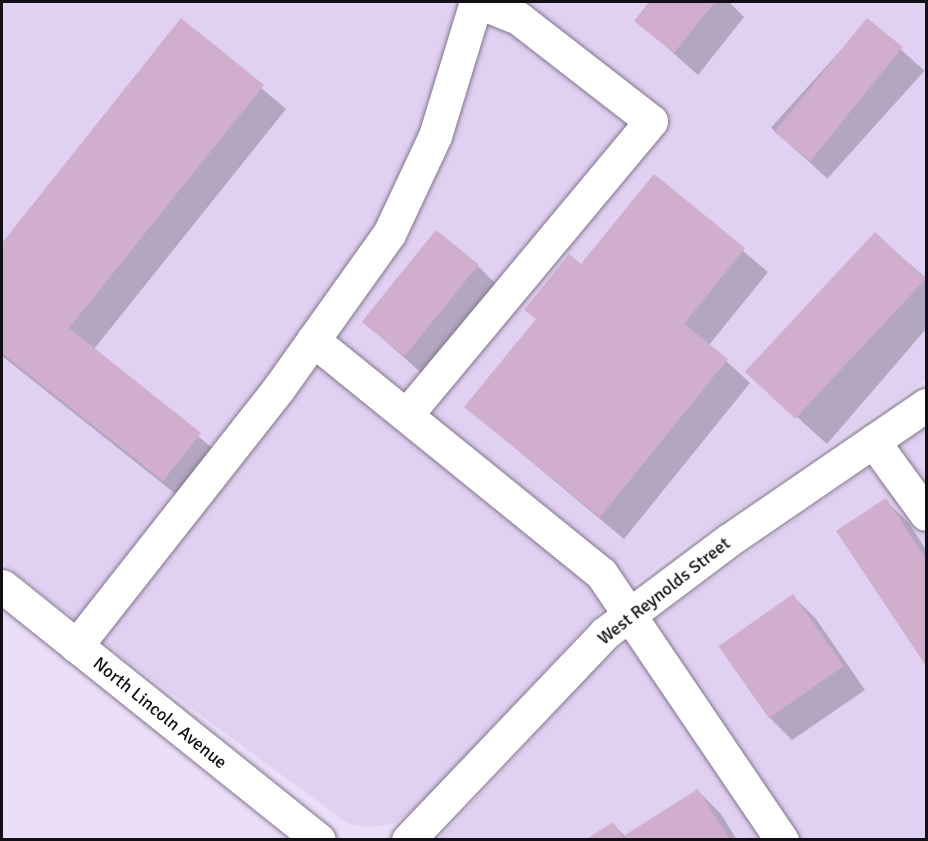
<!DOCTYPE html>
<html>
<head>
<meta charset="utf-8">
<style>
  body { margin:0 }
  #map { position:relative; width:928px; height:841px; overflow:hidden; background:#ebdef8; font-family:Signika,sans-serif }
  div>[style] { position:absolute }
  .built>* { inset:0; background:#e0d0f1 }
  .shadow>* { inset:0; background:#0003; transform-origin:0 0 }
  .building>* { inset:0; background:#d1aece; transform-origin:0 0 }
  .roads { filter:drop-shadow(0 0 2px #81768d) drop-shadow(0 0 2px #81768d) }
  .minor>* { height:33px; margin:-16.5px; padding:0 16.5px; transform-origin:16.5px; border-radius:16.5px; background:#fff }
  span { translate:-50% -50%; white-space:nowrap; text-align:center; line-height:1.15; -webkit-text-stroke:6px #fff; paint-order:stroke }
  .street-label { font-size:18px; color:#130f17 }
  .frame { position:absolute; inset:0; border:3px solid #130f17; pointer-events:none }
</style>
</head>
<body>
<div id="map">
  <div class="built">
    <i style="clip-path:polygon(2px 2px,926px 2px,926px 379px,667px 559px,596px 615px,427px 800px,393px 824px,368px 827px,347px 823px,123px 658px,2px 562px)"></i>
    <i style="clip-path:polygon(926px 427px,926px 839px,438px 840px,598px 666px,666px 611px)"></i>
  </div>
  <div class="shadow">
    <i style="clip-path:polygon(651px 2px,729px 2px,744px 17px,698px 75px,636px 20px)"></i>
    <i style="clip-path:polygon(181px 20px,286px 109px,94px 349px,223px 457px,187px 503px,2px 356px,2px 245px)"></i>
    <i style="left:868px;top:20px;width:76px;height:145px;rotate:42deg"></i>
    <i style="clip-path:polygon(654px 176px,768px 272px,709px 345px,750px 383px,624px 539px,466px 407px,537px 320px,526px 309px,581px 266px)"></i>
    <i style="clip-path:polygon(875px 234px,926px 278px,926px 329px,827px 444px,753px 377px)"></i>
    <i style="clip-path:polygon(478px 266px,501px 289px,427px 378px,363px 321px)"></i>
    <i style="clip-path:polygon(885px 500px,909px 523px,926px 550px,926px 664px,838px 531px)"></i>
    <i style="clip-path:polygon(793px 596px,816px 619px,865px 690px,792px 740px,769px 717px)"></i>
    <i style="clip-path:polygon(698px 791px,721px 814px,737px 840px,588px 840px,613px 824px,626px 837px)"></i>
  </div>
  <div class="building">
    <i style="clip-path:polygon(649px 2px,715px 2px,674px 53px,634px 21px)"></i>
    <i style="clip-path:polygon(181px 18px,264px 85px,69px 328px,201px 433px,163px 481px,2px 353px,2px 243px)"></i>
    <i style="left:867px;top:18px;width:46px;height:147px;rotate:39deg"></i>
    <i style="clip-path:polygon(654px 174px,745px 248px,684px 324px,728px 359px,600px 517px,464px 407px,536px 319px,524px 310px,569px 254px,581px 264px)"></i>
    <i style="left:436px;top:230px;width:55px;height:118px;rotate:39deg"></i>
    <i style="left:875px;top:232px;width:69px;height:191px;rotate:43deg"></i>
    <i style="clip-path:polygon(886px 498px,926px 559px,926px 666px,836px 531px)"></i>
    <i style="left:793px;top:594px;width:88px;height:91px;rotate:55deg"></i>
    <i style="clip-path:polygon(698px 789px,730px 840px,628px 840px,625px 835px)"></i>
    <i style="clip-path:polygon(613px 822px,625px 840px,585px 840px)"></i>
  </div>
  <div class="roads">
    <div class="minor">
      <i style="left:313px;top:340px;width:370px;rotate:39deg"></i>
      <i style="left:601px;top:573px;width:323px;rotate:55.9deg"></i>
      <i style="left:407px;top:414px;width:381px;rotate:-50.2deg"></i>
      <i style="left:651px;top:121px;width:168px;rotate:-142.2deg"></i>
      <i style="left:518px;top:18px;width:43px;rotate:-158.2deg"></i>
      <i style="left:873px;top:441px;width:90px;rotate:54deg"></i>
      <i style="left:2px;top:586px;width:406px;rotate:38.7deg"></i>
      <i style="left:76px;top:646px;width:328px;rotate:-51.8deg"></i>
      <i style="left:279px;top:388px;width:189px;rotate:-54.5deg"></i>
      <i style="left:389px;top:234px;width:108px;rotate:-64.9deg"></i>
      <i style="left:435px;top:136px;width:140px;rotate:-73deg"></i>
      <i style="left:408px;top:840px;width:286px;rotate:-46.4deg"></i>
      <i style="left:605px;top:633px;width:155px;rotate:-36.9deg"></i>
      <i style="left:729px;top:540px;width:239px;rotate:-34.4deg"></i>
    </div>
  </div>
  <div class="street-label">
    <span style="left:664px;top:591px;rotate:-38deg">West Reynolds Street</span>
    <span style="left:160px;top:713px;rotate:39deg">North Lincoln Avenue</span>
  </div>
  <div class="frame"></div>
</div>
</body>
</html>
